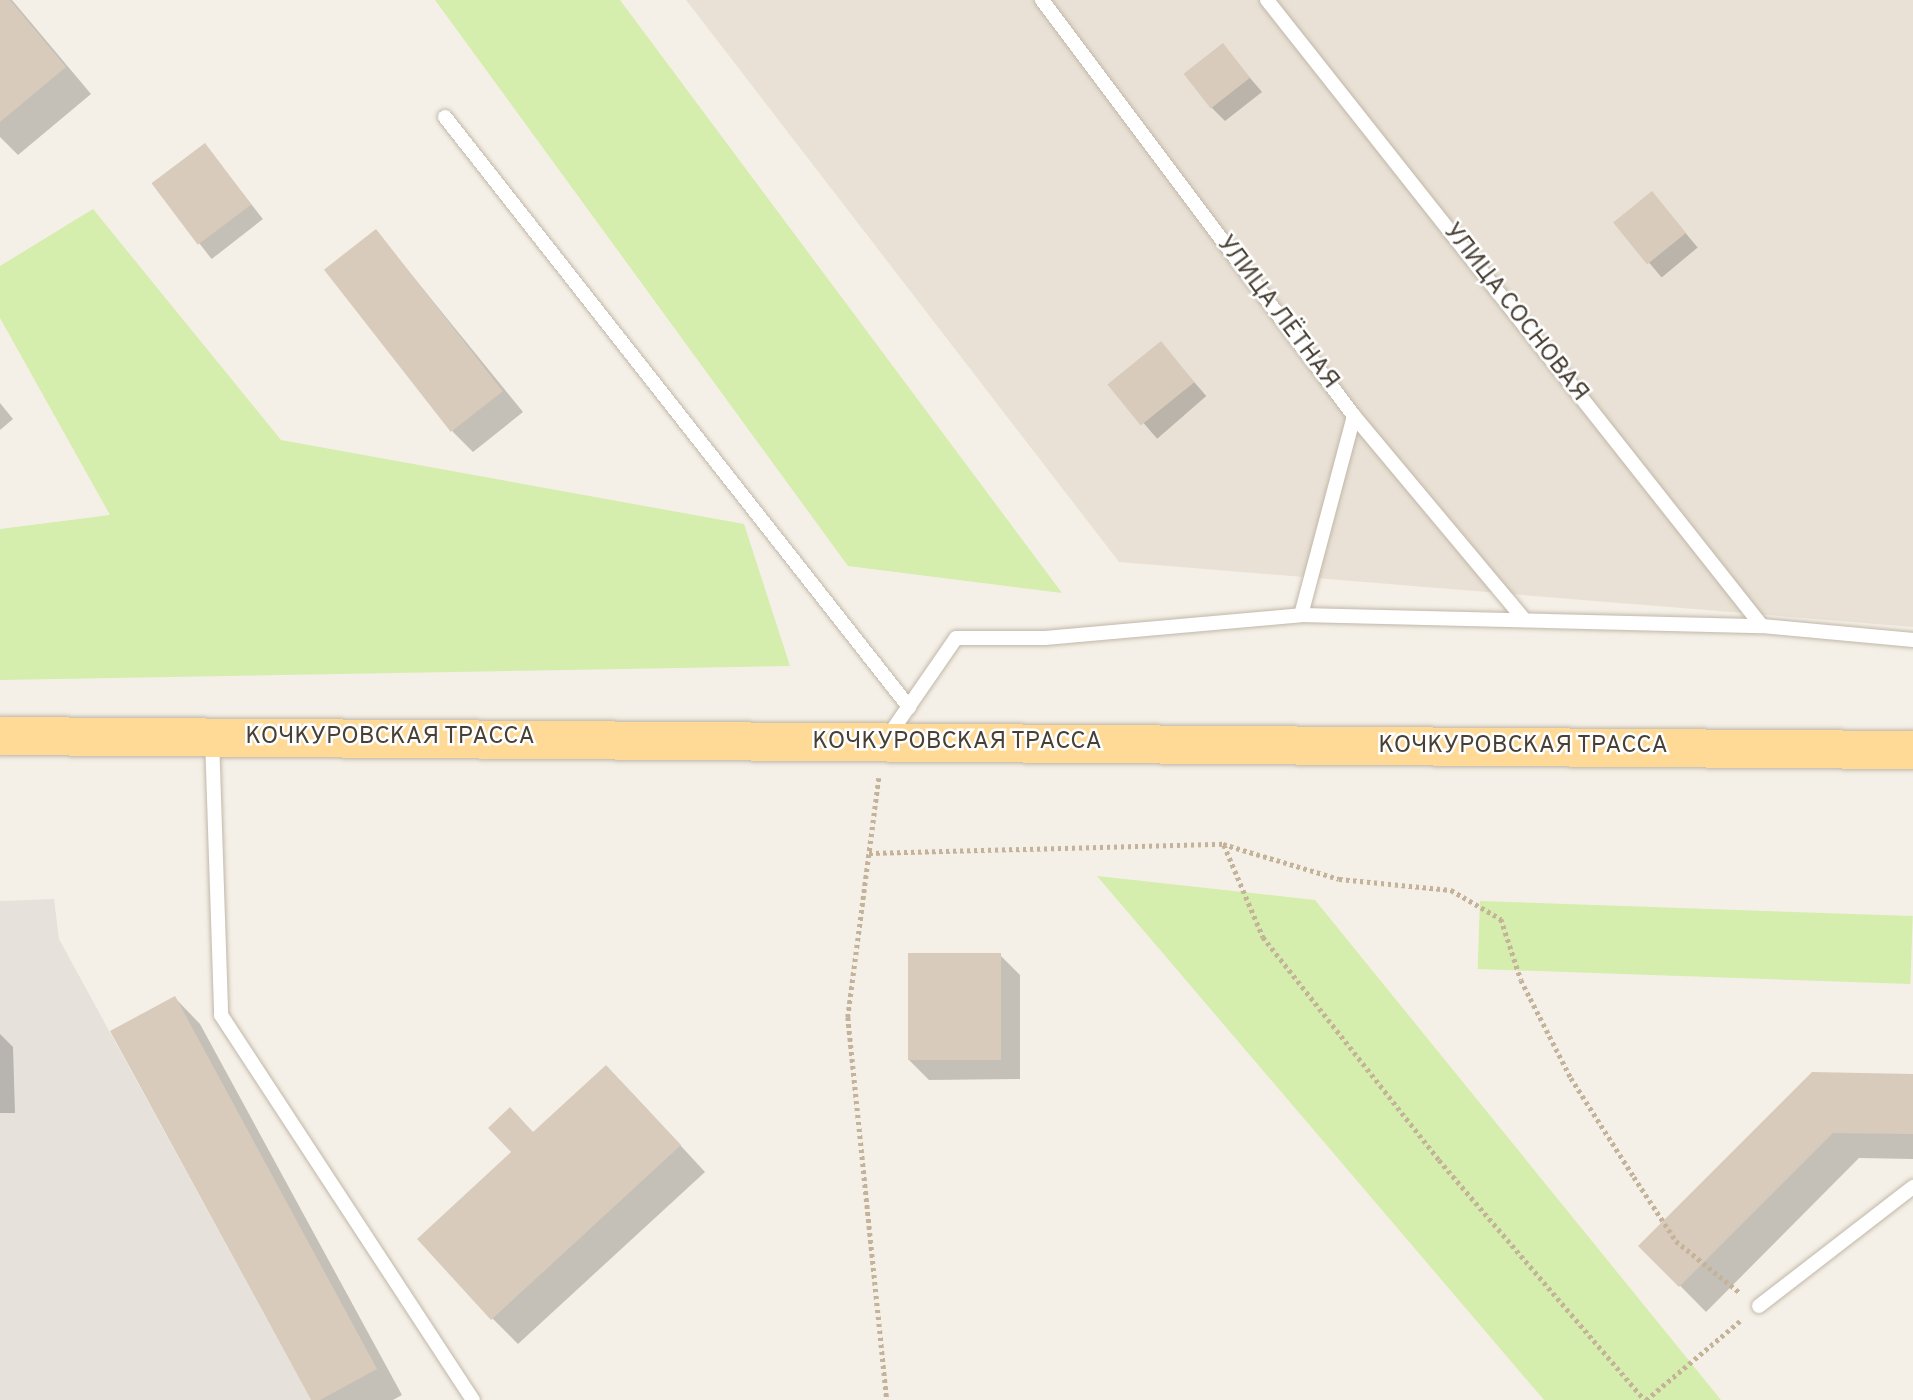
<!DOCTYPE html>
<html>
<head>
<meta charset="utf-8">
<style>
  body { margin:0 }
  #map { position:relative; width:1913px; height:1400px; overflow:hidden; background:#f5f0e7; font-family:Overpass,sans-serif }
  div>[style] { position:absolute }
  .residential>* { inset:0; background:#e9e1d5 }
  .industrial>* { inset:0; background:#e7e1dc }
  .green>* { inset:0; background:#d5edad; transform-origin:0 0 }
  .shadow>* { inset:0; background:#0003; transform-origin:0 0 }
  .building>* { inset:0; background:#d8cbbc; transform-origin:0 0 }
  .path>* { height:4.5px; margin-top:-2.25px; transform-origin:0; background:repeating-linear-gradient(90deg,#c4b299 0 3.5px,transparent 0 7px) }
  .roads { filter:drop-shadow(0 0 2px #c1b7a9) drop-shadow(0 0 2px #c1b7a9) }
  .lane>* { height:14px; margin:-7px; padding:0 7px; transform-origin:7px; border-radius:7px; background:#fff }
  .primary>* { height:38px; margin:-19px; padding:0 19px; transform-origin:19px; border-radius:19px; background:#ffd996 }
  span { translate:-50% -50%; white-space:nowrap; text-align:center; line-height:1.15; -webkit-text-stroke:5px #fff; paint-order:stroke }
  .street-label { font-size:24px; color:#494035 }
</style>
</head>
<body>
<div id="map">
  <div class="residential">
    <i style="clip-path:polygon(686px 0,1913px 0,1913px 627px,1119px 562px)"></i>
  </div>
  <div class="industrial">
    <i style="clip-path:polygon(54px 899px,59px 939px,311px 1400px,0 1400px,0 901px)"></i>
  </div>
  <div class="green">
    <i style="clip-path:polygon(435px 0,620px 0,1062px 593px,848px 566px)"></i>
    <i style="clip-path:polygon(93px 209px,281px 440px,744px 524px,790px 666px,0 680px,0 529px,110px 515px,0 318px,0 266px)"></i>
    <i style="clip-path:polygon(1097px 876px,1315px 900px,1721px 1400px,1544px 1400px)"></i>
    <i style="left:1480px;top:901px;width:433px;height:68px;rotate:2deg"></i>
  </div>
  <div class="shadow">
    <i style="clip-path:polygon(0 0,12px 0,91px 94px,18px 155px,0 137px)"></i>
    <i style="clip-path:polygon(1222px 45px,1262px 92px,1225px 121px,1212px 108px)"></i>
    <i style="left:205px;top:145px;width:94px;height:65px;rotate:52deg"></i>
    <i style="left:1652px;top:193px;width:71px;height:47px;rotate:50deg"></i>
    <i style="clip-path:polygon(376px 231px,523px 412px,473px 452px,453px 432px)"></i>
    <i style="left:1161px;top:344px;width:69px;height:65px;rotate:49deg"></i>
    <i style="clip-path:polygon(0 403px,13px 419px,0 430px)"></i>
    <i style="clip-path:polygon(1000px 955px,1020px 975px,1020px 1079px,929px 1080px,909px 1060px)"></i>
    <i style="clip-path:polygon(175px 998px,200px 1024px,402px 1395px,393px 1400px,313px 1400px)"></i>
    <i style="clip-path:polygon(0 1034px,13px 1047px,15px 1113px,0 1113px)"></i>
    <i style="clip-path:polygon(1913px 1075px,1913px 1159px,1859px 1158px,1706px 1312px,1641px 1246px)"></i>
    <i style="clip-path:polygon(632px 1093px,705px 1172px,518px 1344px,492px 1318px,513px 1152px,534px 1133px)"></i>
  </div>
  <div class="building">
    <i style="clip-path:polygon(0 0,10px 0,66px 67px,0 122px)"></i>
    <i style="left:1223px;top:43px;width:44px;height:50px;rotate:52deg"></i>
    <i style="left:205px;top:143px;width:77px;height:67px;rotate:53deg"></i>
    <i style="left:1652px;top:191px;width:54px;height:50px;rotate:51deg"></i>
    <i style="left:376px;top:229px;width:206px;height:66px;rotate:52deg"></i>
    <i style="left:1161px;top:341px;width:53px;height:69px;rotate:51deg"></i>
    <i style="left:1001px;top:953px;width:107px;height:93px;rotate:90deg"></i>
    <i style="clip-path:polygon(175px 996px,377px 1369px,320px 1400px,311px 1400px,110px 1031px)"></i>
    <i style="clip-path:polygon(606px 1065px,681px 1145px,491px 1320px,417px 1239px,511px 1152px,488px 1128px,510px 1107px,533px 1132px)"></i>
    <i style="clip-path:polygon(1812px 1072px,1913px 1074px,1913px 1134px,1833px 1133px,1679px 1287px,1638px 1246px)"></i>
  </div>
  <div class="path">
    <i style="left:879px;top:778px;width:241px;rotate:97.4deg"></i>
    <i style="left:848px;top:1017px;width:385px;rotate:84.2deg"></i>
    <i style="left:1224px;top:845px;width:100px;rotate:67deg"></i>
    <i style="left:1263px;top:937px;width:284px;rotate:51.7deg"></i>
    <i style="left:1439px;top:1160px;width:316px;rotate:49.4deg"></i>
    <i style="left:869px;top:853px;width:354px;rotate:-1.5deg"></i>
    <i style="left:1223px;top:844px;width:121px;rotate:16.8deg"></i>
    <i style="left:1339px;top:879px;width:113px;rotate:5.6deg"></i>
    <i style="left:1451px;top:890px;width:58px;rotate:30.1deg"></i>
    <i style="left:1501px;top:919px;width:64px;rotate:71.8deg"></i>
    <i style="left:1521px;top:980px;width:110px;rotate:63deg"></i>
    <i style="left:1571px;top:1078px;width:117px;rotate:57.5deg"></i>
    <i style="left:1634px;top:1177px;width:77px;rotate:56.7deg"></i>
    <i style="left:1676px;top:1241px;width:81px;rotate:39deg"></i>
    <i style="left:1646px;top:1400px;width:124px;rotate:-40.1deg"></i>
  </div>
  <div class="roads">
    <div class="lane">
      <i style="left:1042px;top:0;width:520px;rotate:53.13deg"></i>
      <i style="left:1354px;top:416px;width:262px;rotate:50.1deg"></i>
      <i style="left:1267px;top:0;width:798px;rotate:51.67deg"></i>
      <i style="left:445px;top:117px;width:751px;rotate:51.82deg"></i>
      <i style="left:1301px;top:615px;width:206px;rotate:-75.1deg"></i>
      <i style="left:212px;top:738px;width:277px;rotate:88.1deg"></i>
      <i style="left:221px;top:1015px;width:460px;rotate:56.8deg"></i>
      <i style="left:887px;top:738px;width:121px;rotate:-55.4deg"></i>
      <i style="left:956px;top:638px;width:89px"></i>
      <i style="left:1045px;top:638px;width:257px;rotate:-5.1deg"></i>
      <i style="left:1301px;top:615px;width:461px;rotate:1.4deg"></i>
      <i style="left:1762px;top:626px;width:152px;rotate:5.3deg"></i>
      <i style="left:1759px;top:1306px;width:195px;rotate:-37.7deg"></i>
    </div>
    <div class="primary">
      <i style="left:0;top:736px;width:1913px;rotate:0.42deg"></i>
    </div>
  </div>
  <div class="street-label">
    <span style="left:1277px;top:313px;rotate:53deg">УЛИЦА ЛЁТНАЯ</span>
    <span style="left:1515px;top:313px;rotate:52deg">УЛИЦА СОСНОВАЯ</span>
    <span style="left:390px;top:738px">КОЧКУРОВСКАЯ ТРАССА</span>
    <span style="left:957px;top:743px">КОЧКУРОВСКАЯ ТРАССА</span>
    <span style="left:1523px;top:747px">КОЧКУРОВСКАЯ ТРАССА</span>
  </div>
</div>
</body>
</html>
